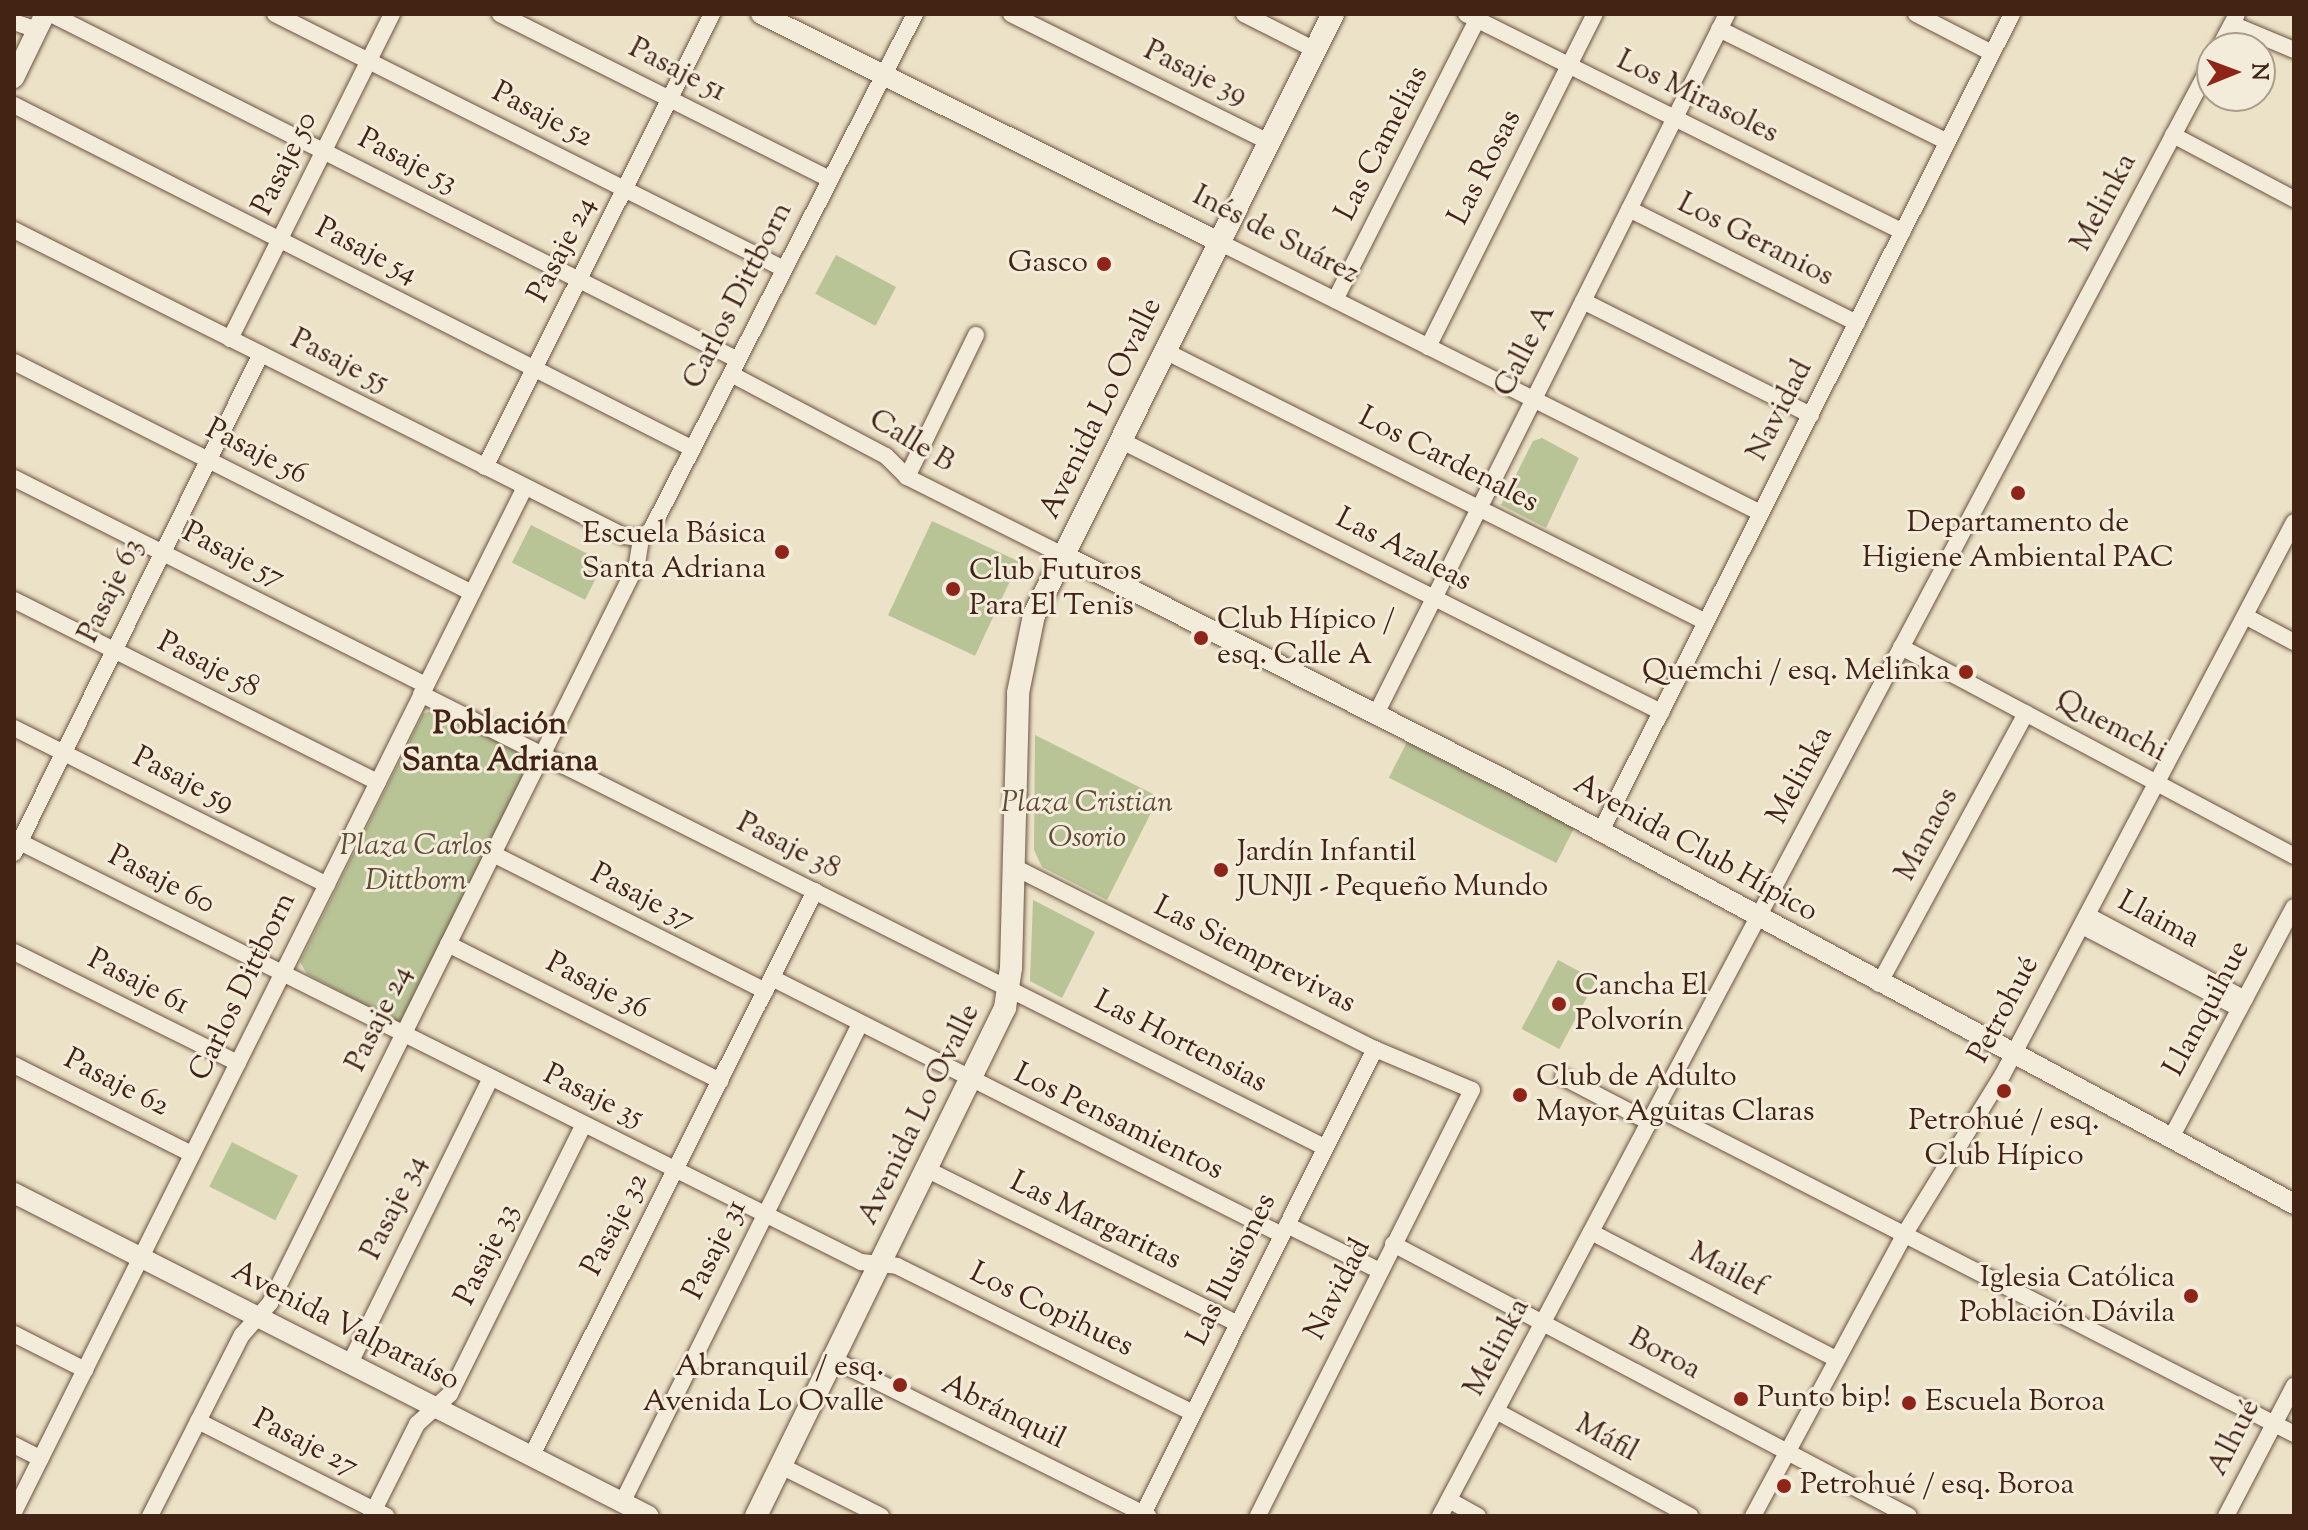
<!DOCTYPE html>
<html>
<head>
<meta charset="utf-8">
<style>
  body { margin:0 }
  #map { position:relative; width:2308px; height:1530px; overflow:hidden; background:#ece2c7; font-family:"Sorts Mill Goudy",serif }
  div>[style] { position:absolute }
  .green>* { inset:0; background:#b8c396; transform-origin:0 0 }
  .roads { filter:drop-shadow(0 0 2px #6c5341) drop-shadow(0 0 2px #6c5341) }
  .minor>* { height:16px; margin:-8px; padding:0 8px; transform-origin:8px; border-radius:8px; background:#f3ecdb }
  .tertiary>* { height:20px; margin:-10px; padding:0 10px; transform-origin:10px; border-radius:10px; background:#f3ecdb }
  .secondary>* { height:22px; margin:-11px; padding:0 11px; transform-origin:11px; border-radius:11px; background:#f3ecdb }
  .dots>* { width:22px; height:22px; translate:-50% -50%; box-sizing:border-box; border:4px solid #f3ecdb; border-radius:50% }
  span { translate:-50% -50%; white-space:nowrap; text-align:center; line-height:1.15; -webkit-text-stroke:6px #f3ecdb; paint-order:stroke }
  .street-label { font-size:30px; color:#422314 }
  .poi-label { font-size:30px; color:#422314 }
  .right { translate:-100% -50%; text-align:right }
  .left { translate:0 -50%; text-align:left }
  .park-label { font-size:30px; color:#604b34; font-style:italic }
  .neighbourhood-label { font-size:32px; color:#422314; font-weight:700 }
  .frame { position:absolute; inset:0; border:16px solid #422314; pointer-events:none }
  .north { position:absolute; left:2196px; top:32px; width:80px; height:80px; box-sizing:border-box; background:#f3ecdb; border:2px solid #ac9c8b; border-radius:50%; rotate:89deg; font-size:22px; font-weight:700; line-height:32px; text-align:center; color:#422314 }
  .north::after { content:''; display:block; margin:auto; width:28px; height:36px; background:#8f2418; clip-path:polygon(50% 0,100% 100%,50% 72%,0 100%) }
</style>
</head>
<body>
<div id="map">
  <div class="green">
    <i style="left:836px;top:255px;width:68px;height:44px;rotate:28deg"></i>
    <i style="clip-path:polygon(1542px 438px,1579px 458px,1546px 528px,1501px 505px,1533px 441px)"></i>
    <i style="left:932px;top:521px;width:96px;height:104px;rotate:25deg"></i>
    <i style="left:531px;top:525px;width:82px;height:42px;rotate:27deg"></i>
    <i style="clip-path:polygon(437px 709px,532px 759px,403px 1021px,396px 1021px,307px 974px,300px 962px,423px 714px)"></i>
    <i style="clip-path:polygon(1035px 735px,1159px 797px,1107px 900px,1042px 867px,1034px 850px)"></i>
    <i style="left:1407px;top:742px;width:188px;height:40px;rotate:27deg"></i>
    <i style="clip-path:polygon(1033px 900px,1095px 932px,1062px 998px,1030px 981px)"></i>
    <i style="left:1558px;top:960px;width:43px;height:78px;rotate:28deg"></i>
    <i style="left:232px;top:1142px;width:74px;height:50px;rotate:27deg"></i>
  </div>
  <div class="roads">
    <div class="minor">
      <i style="left:51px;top:14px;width:769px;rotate:26.73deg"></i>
      <i style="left:275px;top:14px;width:569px;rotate:26.61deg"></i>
      <i style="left:500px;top:14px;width:369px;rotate:26.6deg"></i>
      <i style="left:1011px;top:14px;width:288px;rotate:26.4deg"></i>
      <i style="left:1244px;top:14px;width:80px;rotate:26.9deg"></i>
      <i style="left:1466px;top:14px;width:488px;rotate:26.5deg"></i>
      <i style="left:1916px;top:14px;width:85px;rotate:27.2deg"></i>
      <i style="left:14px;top:22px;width:24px;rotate:19deg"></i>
      <i style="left:2232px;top:24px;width:67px;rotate:22.8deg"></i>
      <i style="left:1719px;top:29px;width:255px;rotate:26.3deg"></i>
      <i style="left:2219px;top:48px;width:38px;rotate:-62deg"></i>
      <i style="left:14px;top:105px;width:761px;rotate:26.87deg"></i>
      <i style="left:2173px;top:135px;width:137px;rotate:27.9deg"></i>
      <i style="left:1629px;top:209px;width:255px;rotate:26.6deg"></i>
      <i style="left:14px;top:230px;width:682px;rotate:26.64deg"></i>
      <i style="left:624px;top:536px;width:17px;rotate:7deg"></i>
      <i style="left:1219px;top:242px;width:606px;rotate:26.57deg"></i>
      <i style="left:1335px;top:300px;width:321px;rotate:-63.1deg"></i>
      <i style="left:1583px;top:301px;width:255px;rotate:26.6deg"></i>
      <i style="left:230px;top:339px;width:363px;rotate:-63.5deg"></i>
      <i style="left:1428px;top:347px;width:373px;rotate:-63.4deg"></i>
      <i style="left:1165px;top:351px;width:605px;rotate:26.61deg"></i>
      <i style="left:14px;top:362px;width:513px;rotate:26.76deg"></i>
      <i style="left:731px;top:374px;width:175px;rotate:27.9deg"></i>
      <i style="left:886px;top:456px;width:30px;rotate:45deg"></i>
      <i style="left:907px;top:477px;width:174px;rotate:26.6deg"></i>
      <i style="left:1120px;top:440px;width:606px;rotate:26.69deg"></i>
      <i style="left:485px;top:467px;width:507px;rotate:-63.38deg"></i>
      <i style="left:907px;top:477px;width:158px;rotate:-64.1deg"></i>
      <i style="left:14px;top:478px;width:461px;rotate:26.7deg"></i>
      <i style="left:641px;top:538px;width:13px;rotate:-39deg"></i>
      <i style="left:651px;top:530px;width:580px;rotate:-62.9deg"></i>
      <i style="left:14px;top:600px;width:407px;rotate:26.6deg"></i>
      <i style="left:2245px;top:616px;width:55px;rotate:28deg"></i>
      <i style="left:1901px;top:647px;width:445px;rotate:28deg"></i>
      <i style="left:421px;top:694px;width:1012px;rotate:26.64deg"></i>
      <i style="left:1376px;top:714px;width:783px;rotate:-63.37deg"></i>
      <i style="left:14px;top:728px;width:350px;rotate:26.6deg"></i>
      <i style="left:1600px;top:833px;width:917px;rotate:-63.3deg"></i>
      <i style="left:14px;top:839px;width:947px;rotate:26.54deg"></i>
      <i style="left:861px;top:1262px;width:36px;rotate:6deg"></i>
      <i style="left:897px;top:1266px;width:330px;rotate:26.4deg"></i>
      <i style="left:14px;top:853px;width:557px;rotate:-63.67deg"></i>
      <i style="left:493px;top:854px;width:305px;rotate:26.7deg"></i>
      <i style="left:1014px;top:867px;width:404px;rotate:26.8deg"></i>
      <i style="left:1375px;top:1049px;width:105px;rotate:22.9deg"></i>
      <i style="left:1472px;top:1090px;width:477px;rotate:116.7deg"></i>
      <i style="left:2087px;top:915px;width:179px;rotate:28deg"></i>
      <i style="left:2082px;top:926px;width:178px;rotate:27.7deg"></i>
      <i style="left:448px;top:944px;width:305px;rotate:26.7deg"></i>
      <i style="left:14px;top:952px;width:250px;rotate:26.4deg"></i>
      <i style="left:772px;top:978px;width:571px;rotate:26.74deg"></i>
      <i style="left:1879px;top:984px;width:308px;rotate:-61.5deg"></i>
      <i style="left:14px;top:1065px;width:199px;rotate:26.6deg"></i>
      <i style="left:1563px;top:1077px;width:97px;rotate:27.6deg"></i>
      <i style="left:1657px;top:1108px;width:716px;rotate:27.1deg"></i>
      <i style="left:2172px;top:1136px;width:259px;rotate:-62deg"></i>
      <i style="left:928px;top:1170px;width:346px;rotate:26.4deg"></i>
      <i style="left:1287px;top:1225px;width:104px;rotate:26.3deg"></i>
      <i style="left:1591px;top:1232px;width:276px;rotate:27.4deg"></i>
      <i style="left:1393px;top:1244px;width:583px;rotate:27.8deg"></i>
      <i style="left:14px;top:1334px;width:80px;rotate:26.9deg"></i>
      <i style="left:834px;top:1360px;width:351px;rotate:26.4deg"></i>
      <i style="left:350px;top:1363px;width:318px;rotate:-63.7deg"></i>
      <i style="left:1496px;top:1411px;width:221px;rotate:28.4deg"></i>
      <i style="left:198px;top:1421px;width:211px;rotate:26.8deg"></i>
      <i style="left:14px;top:1445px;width:30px;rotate:27deg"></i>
      <i style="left:532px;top:1455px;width:631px;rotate:-63.35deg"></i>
      <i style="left:781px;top:1466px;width:112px;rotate:26.6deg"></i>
      <i style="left:1449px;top:1500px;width:33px;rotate:29deg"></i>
      <i style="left:623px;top:1501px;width:533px;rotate:-63.58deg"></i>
      <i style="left:14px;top:1512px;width:1145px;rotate:-63.5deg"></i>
      <i style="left:150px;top:1516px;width:203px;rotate:-63.1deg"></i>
      <i style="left:242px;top:1335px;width:43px;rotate:-48.8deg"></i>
      <i style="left:270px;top:1303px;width:825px;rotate:-63.59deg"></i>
      <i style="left:637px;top:564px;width:26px;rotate:-81deg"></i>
      <i style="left:371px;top:1516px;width:103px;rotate:-63.4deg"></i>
      <i style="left:417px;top:1424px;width:45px;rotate:-42.3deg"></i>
      <i style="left:450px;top:1394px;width:301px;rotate:-63.6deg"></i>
      <i style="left:1142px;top:1516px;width:522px;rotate:-63.48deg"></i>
      <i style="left:1440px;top:1516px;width:1646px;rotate:-62.03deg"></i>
      <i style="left:1753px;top:1516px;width:319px;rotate:-61.7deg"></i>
      <i style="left:1904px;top:1235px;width:189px;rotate:-58.4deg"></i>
      <i style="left:2003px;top:1074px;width:624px;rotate:-62.2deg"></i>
      <i style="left:2226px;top:1516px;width:147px;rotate:-62.4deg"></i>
    </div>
    <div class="tertiary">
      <i style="left:761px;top:14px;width:512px;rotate:26.46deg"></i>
      <i style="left:14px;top:78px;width:71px;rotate:-64.2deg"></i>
      <i style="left:1063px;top:555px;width:507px;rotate:26.97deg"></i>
      <i style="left:1515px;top:785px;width:885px;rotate:28.27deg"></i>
      <i style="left:14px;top:1193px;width:712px;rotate:26.96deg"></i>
    </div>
    <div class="secondary">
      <i style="left:756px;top:1516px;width:566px;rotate:-63.89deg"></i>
      <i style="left:1005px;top:1008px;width:40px;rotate:-81.5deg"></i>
      <i style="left:1011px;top:968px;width:275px;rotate:-88.5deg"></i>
      <i style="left:1018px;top:693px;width:80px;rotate:-78.4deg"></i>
      <i style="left:1034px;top:615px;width:671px;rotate:-63.55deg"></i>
    </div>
  </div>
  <div class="dots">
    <i style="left:1104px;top:264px;background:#8f2418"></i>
    <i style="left:2018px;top:493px;background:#8f2418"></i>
    <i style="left:782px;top:552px;background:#8f2418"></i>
    <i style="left:953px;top:589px;background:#8f2418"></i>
    <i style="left:1201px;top:638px;background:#8f2418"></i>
    <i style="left:1966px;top:672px;background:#8f2418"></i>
    <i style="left:1221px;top:870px;background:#8f2418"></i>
    <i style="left:1559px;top:1004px;background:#8f2418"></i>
    <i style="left:2004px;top:1091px;background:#8f2418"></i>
    <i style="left:1520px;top:1095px;background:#8f2418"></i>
    <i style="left:2191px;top:1296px;background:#8f2418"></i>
    <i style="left:900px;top:1385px;background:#8f2418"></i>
    <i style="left:1741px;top:1399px;background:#8f2418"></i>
    <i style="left:1909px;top:1403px;background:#8f2418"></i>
    <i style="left:1784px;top:1486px;background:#8f2418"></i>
  </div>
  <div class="street-label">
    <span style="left:677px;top:71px;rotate:27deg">Pasaje 51</span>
    <span style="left:1195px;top:74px;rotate:26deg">Pasaje 39</span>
    <span style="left:1697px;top:98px;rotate:26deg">Los Mirasoles</span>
    <span style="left:542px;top:116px;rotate:27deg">Pasaje 52</span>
    <span style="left:1383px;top:144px;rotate:-63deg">Las Camelias</span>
    <span style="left:407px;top:162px;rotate:27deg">Pasaje 53</span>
    <span style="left:286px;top:164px;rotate:-64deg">Pasaje 50</span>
    <span style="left:1486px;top:168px;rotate:-63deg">Las Rosas</span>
    <span style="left:2105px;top:203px;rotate:-62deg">Melinka</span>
    <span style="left:1275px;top:236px;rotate:27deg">Inés de Suárez</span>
    <span style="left:1755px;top:241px;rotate:27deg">Los Geranios</span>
    <span style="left:563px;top:250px;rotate:-63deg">Pasaje 24</span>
    <span style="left:366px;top:252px;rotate:27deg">Pasaje 54</span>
    <span style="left:739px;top:296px;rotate:-63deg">Carlos Dittborn</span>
    <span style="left:1526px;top:351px;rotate:-63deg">Calle A</span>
    <span style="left:339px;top:362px;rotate:27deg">Pasaje 55</span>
    <span style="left:1102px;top:409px;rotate:-64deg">Avenida Lo Ovalle</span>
    <span style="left:1781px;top:411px;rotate:-63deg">Navidad</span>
    <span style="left:911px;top:442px;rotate:31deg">Calle B</span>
    <span style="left:256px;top:453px;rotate:27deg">Pasaje 56</span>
    <span style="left:1448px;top:461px;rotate:27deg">Los Cardenales</span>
    <span style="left:1403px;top:551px;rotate:27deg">Las Azaleas</span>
    <span style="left:233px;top:556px;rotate:27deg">Pasaje 57</span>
    <span style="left:112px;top:591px;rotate:-64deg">Pasaje 63</span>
    <span style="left:208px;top:666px;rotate:27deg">Pasaje 58</span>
    <span style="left:2111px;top:727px;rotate:28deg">Quemchi</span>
    <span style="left:1801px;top:776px;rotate:-62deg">Melinka</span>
    <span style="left:183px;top:781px;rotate:27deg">Pasaje 59</span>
    <span style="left:1928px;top:835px;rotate:-62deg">Manaos</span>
    <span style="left:788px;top:847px;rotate:27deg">Pasaje 38</span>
    <span style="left:1695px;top:849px;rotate:29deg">Avenida Club Hípico</span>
    <span style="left:161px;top:881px;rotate:27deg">Pasaje 60</span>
    <span style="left:642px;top:898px;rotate:27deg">Pasaje 37</span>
    <span style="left:2158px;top:921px;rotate:28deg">Llaima</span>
    <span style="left:1254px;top:956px;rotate:27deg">Las Siemprevivas</span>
    <span style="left:138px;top:983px;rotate:27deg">Pasaje 61</span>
    <span style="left:244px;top:987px;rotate:-64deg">Carlos Dittborn</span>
    <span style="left:597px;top:987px;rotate:27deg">Pasaje 36</span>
    <span style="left:2208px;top:1009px;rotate:-62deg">Llanquihue</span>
    <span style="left:2005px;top:1010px;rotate:-62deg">Petrohué</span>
    <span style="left:380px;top:1019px;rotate:-64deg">Pasaje 24</span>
    <span style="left:1180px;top:1043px;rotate:27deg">Las Hortensias</span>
    <span style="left:116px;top:1084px;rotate:27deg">Pasaje 62</span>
    <span style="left:593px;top:1097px;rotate:26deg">Pasaje 35</span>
    <span style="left:920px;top:1115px;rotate:-64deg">Avenida Lo Ovalle</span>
    <span style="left:1118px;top:1123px;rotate:26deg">Los Pensamientos</span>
    <span style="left:395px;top:1208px;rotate:-64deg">Pasaje 34</span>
    <span style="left:1095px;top:1222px;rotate:26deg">Las Margaritas</span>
    <span style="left:616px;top:1225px;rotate:-63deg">Pasaje 32</span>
    <span style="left:716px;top:1250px;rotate:-64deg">Pasaje 31</span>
    <span style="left:488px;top:1255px;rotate:-64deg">Pasaje 33</span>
    <span style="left:1233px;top:1270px;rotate:-64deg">Las Ilusiones</span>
    <span style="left:1727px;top:1271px;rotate:28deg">Mailef</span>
    <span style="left:1339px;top:1290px;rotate:-63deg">Navidad</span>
    <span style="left:1051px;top:1311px;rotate:26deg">Los Copihues</span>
    <span style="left:345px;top:1327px;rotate:27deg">Avenida Valparaíso</span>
    <span style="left:1498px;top:1348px;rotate:-62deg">Melinka</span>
    <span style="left:1664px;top:1355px;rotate:28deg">Boroa</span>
    <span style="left:1003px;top:1413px;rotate:26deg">Abránquil</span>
    <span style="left:2235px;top:1438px;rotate:-63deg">Alhué</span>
    <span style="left:1606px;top:1439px;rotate:29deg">Máfil</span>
    <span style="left:305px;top:1444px;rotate:27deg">Pasaje 27</span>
  </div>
  <div class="poi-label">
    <span class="right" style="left:1088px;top:264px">Gasco</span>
    <span style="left:2018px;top:541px">Departamento de<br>Higiene Ambiental PAC</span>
    <span class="right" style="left:766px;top:552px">Escuela Básica<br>Santa Adriana</span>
    <span class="left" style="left:969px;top:589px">Club Futuros<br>Para El Tenis</span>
    <span class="left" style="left:1217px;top:638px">Club Hípico /<br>esq. Calle A</span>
    <span class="right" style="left:1950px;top:672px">Quemchi / esq. Melinka</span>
    <span class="left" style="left:1237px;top:870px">Jardín Infantil<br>JUNJI - Pequeño Mundo</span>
    <span class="left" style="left:1575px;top:1004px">Cancha El<br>Polvorín</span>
    <span class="left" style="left:1536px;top:1095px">Club de Adulto<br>Mayor Aguitas Claras</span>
    <span style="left:2004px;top:1139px">Petrohué / esq.<br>Club Hípico</span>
    <span class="right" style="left:2175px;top:1296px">Iglesia Católica<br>Población Dávila</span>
    <span class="right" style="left:884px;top:1385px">Abranquil / esq.<br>Avenida Lo Ovalle</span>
    <span class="left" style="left:1757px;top:1399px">Punto bip!</span>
    <span class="left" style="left:1925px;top:1403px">Escuela Boroa</span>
    <span class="left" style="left:1800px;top:1486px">Petrohué / esq. Boroa</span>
  </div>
  <div class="park-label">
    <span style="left:1087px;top:821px">Plaza Cristian<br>Osorio</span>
    <span style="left:416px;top:864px">Plaza Carlos<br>Dittborn</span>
  </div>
  <div class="neighbourhood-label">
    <span style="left:500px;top:744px">Población<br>Santa Adriana</span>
  </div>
  <div class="frame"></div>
  <div class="north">N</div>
</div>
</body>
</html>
